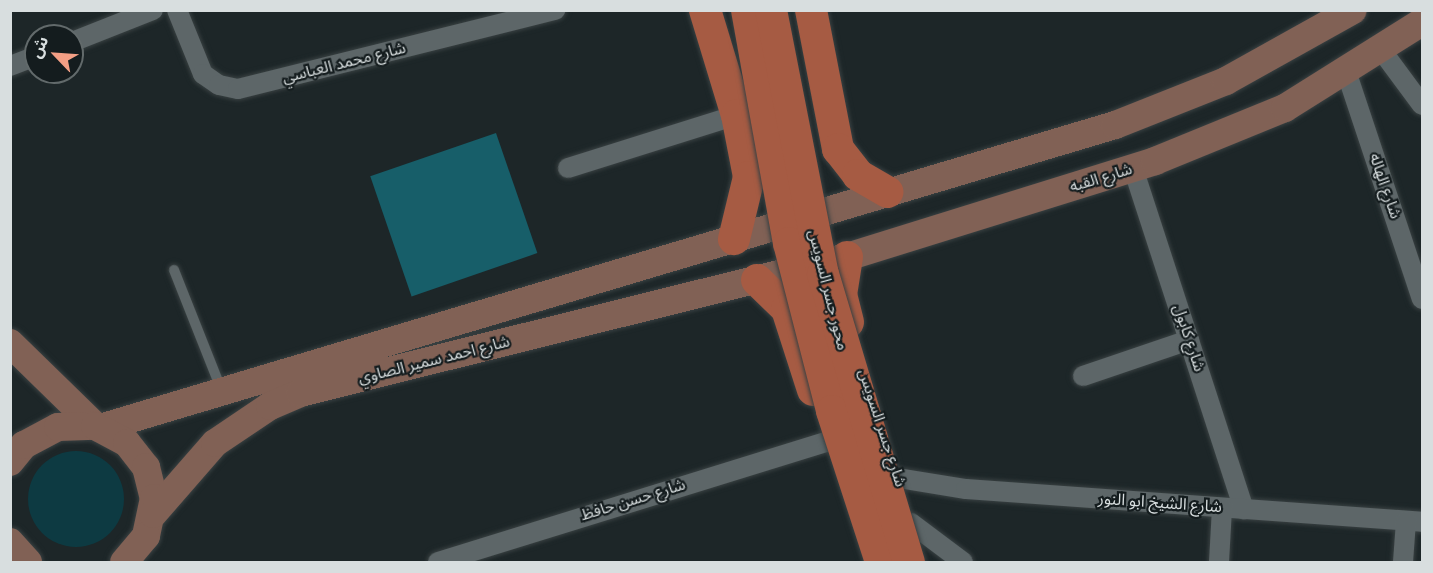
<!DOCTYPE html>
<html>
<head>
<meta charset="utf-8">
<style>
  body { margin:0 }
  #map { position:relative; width:1433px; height:573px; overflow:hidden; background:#1d2628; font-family:Raleway,"Noto Sans Arabic",sans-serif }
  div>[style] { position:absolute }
  .green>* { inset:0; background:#0d3a42 }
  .round { border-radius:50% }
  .building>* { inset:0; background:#175e69; transform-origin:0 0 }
  .roads { filter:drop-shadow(0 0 2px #394142) drop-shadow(0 0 2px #394142) }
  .lane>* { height:10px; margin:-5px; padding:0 5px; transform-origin:5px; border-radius:5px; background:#5d6668 }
  .street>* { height:20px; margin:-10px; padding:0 10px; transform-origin:10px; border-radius:10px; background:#5d6668 }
  .secondary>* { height:28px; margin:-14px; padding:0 14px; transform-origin:14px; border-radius:14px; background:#816155 }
  .primary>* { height:32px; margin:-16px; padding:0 16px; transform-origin:16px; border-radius:16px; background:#a65b43 }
  .bridges { filter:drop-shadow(0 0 2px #394142) drop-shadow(0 0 2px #394142) }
  .primary-bridge>* { height:32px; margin:-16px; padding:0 16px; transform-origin:16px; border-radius:16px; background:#a65b43 }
  span { translate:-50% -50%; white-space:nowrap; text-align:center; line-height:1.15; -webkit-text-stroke:4.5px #141c1e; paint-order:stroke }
  .street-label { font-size:16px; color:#d8dedf }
  .frame { position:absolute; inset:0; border:12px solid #d8dedf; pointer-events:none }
  .north { position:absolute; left:24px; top:24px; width:60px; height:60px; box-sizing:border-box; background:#141c1e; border:2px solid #626a6b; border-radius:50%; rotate:295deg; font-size:16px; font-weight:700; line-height:24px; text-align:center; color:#d8dedf }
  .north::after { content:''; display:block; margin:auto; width:21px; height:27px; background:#f39f85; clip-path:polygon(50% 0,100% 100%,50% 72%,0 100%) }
</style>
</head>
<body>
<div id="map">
  <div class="green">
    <i class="round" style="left:28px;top:451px;width:96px;height:96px"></i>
  </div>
  <div class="building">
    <i style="left:496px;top:133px;width:127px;height:133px;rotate:71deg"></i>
  </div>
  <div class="roads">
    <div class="lane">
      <i style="left:174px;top:270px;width:128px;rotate:68.4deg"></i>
    </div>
    <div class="street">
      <i style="left:177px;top:10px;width:69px;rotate:67.9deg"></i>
      <i style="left:203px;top:74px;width:19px;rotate:35deg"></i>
      <i style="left:219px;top:85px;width:19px;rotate:12deg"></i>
      <i style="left:238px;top:89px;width:327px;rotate:-14deg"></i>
      <i style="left:72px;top:42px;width:87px;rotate:-21.6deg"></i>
      <i style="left:1382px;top:51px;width:67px;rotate:53.5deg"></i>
      <i style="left:10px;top:66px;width:28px;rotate:-21deg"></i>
      <i style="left:1347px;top:74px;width:237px;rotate:71.6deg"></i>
      <i style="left:568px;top:168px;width:177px;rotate:-17.4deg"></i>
      <i style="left:1133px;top:168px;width:359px;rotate:72deg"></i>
      <i style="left:1083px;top:376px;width:112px;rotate:-18.8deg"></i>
      <i style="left:898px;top:478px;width:69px;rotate:9.2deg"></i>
      <i style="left:966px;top:489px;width:457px;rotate:4.1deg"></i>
      <i style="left:911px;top:523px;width:65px;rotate:36.9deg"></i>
      <i style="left:438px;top:562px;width:409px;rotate:-17.2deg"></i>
      <i style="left:1219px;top:562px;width:54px;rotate:-86.8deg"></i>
      <i style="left:1403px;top:562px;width:41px;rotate:-85.8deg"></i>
    </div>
    <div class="secondary">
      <i style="left:10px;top:343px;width:119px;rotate:44.3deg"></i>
      <i style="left:100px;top:428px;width:1059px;rotate:-16.62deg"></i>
      <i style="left:1115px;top:125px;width:119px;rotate:-21.6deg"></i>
      <i style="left:1226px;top:81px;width:145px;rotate:-29.2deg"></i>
      <i style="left:10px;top:462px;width:22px;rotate:-51deg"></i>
      <i style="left:24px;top:445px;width:38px;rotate:-28deg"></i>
      <i style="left:58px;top:427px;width:37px;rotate:-2deg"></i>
      <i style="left:95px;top:426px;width:36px;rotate:28deg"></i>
      <i style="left:127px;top:443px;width:31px;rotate:52deg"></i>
      <i style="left:146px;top:467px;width:32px;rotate:76deg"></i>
      <i style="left:154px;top:498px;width:39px;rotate:102deg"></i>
      <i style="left:146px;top:536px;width:34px;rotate:130deg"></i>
      <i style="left:153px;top:514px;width:94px;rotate:-48.9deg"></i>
      <i style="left:215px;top:443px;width:66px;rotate:-33.9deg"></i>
      <i style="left:270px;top:406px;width:33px;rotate:-23deg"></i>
      <i style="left:300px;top:393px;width:564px;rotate:-13.96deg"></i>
      <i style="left:847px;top:257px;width:323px;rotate:-17.3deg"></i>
      <i style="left:1155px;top:161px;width:140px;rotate:-22.2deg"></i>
      <i style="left:1285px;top:108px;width:162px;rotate:-32.1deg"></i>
      <i style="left:10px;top:542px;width:27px;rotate:48deg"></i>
    </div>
    <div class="primary">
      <i style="left:705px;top:10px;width:110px;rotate:73.1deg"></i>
      <i style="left:737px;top:115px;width:63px;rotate:79deg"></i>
      <i style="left:749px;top:177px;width:64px;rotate:103.6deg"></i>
      <i style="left:811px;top:10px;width:142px;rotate:79deg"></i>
      <i style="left:838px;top:149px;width:33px;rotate:52deg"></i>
      <i style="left:858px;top:175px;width:34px;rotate:30deg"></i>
      <i style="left:847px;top:257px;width:37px;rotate:99deg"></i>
      <i style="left:841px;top:294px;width:29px;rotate:76deg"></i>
      <i style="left:757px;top:280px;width:42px;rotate:44deg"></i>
      <i style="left:787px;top:309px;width:85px;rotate:72.2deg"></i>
    </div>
  </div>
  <div class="bridges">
    <div class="primary-bridge">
      <i style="left:747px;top:10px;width:237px;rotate:79.8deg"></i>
      <i style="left:789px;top:243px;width:173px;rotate:75.6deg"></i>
      <i style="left:832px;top:411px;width:159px;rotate:72deg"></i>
      <i style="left:771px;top:10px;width:269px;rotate:78.9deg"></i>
      <i style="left:823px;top:274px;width:301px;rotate:73.4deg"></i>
    </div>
  </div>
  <div class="street-label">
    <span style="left:344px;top:63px;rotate:-14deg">شارع محمد العباسي</span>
    <span style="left:1101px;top:178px;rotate:-17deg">شارع القبه</span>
    <span style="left:1385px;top:186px;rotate:71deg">شارع الهاله</span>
    <span style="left:828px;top:290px;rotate:76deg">محور جسر السويس</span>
    <span style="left:1189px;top:338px;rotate:72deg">شارع كابول</span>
    <span style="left:434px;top:360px;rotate:-14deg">شارع احمد سمير الصاوي</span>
    <span style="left:882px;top:428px;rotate:72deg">شارع جسر السويس</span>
    <span style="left:633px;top:500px;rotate:-17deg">شارع حسن حافظ</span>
    <span style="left:1160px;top:503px;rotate:4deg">شارع الشيخ ابو النور</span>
  </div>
  <div class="frame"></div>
  <div class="north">ش</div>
</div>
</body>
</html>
